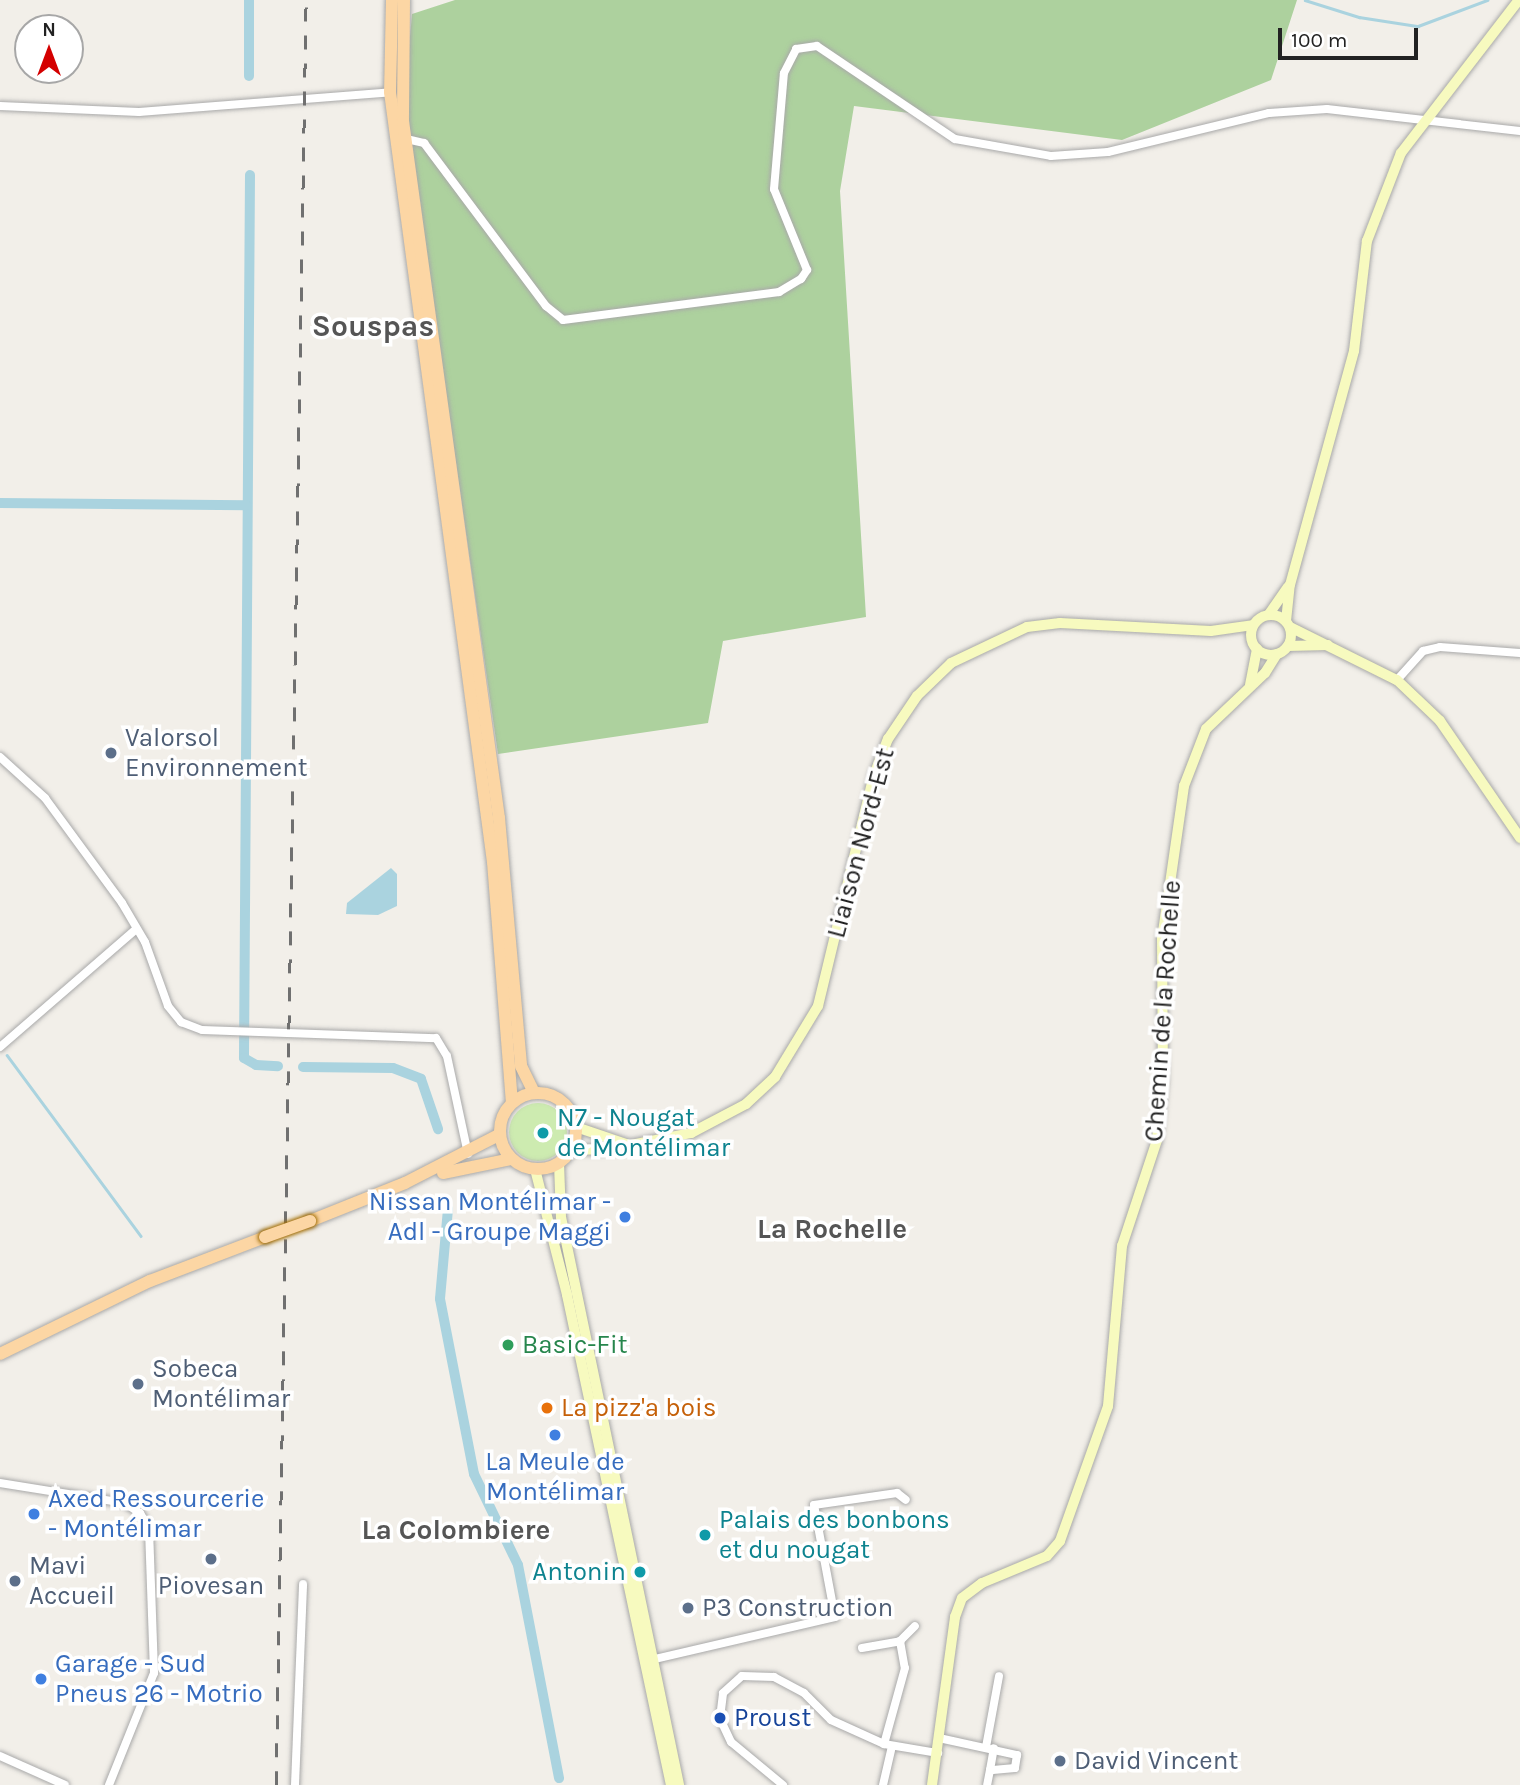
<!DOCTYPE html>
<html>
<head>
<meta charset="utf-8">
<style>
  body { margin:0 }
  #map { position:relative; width:1520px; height:1785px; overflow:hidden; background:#f2efe9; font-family:Karla,sans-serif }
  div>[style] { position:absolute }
  .grass>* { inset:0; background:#cdebb0 }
  .round { border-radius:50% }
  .forest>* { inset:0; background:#add19e }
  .water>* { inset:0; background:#aad3df }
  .stream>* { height:2.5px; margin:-1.25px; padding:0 1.25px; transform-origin:1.25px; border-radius:1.25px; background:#aad3df }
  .canal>* { height:10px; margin:-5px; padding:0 5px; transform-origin:5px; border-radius:5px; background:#aad3df }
  .roads { filter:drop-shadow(0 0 2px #a9a9a9) drop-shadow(0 0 2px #a9a9a9) }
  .street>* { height:8px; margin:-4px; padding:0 4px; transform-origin:4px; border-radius:4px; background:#fff }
  .secondary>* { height:10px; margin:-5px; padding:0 5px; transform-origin:5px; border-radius:5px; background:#f7fabf }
  .secondary>.ring { margin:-5px; padding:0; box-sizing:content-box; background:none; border:10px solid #f7fabf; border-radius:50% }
  .primary>* { height:12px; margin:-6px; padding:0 6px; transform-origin:6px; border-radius:6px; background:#fcd6a4 }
  .primary>.ring { margin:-6px; padding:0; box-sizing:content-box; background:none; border:12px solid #fcd6a4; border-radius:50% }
  .rail>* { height:2.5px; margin-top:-1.25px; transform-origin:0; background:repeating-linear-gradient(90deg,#707070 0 14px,transparent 0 28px) }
  .bridges { filter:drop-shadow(0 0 2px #a06b00) drop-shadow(0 0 2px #a06b00) }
  .primary-bridge>* { height:12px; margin:-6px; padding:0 6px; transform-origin:6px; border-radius:6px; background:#fcd6a4 }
  .dots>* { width:19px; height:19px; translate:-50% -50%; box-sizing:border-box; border:4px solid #fff; border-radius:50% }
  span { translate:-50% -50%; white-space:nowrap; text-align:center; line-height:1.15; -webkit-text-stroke:7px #fff; paint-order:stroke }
  .service-label { font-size:26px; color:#4e5e75 }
  .left { translate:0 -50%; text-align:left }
  .street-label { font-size:26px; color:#222 }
  .culture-label { font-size:26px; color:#0d838f }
  .right { translate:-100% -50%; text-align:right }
  .shop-label { font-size:26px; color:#366cbe }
  .leisure-label { font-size:26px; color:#27864d }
  .food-label { font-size:26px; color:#c56008 }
  .transit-label { font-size:26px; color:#164399 }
  .neighbourhood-label { font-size:28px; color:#555; font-weight:700 }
  .quarter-label { font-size:30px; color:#555; font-weight:700 }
  .north { position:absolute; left:14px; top:14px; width:70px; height:70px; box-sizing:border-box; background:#fff; border:2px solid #a7a7a7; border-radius:50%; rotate:0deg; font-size:19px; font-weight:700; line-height:28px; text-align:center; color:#222 }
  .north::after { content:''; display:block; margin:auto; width:24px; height:32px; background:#d40000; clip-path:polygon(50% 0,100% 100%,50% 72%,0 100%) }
  .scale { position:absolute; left:1278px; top:28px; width:140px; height:32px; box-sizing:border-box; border:4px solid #222; border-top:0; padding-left:9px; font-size:21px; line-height:24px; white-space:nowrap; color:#222; -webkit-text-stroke:5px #fff; paint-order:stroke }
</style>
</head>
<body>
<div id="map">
  <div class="grass">
    <i class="round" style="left:509px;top:1103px;width:58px;height:58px"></i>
  </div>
  <div class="forest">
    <i style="clip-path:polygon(455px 0,1297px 0,1271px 80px,1122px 140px,854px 106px,840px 191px,866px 617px,723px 641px,708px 723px,498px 754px,404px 103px,412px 14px)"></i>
  </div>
  <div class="water">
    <i style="clip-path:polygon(391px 868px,397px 874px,397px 906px,378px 915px,346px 914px,347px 903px)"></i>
  </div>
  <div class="stream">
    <i style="left:1305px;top:0;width:57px;rotate:17.5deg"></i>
    <i style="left:1359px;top:17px;width:60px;rotate:8.7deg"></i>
    <i style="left:1418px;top:26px;width:74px;rotate:-20.6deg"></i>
    <i style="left:7px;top:1055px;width:225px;rotate:53.5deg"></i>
  </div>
  <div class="canal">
    <i style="left:249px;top:76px;width:76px;rotate:-90deg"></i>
    <i style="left:250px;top:175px;width:883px;rotate:90.39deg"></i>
    <i style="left:244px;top:1058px;width:14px;rotate:30deg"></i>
    <i style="left:256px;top:1065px;width:22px;rotate:3deg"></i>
    <i style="left:0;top:503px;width:246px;rotate:0.5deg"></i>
    <i style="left:303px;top:1067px;width:90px;rotate:0.6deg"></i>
    <i style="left:393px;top:1068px;width:30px;rotate:21deg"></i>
    <i style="left:421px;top:1079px;width:53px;rotate:71.2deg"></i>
    <i style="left:448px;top:1209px;width:90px;rotate:95.1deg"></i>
    <i style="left:440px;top:1299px;width:178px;rotate:79deg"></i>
    <i style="left:474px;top:1474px;width:101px;rotate:64.2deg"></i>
    <i style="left:518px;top:1565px;width:217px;rotate:79.1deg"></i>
  </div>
  <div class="roads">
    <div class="street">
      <i style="left:0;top:106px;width:139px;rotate:2.5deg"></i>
      <i style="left:139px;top:112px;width:253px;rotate:-4.5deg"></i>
      <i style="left:402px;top:138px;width:23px;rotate:13deg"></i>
      <i style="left:424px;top:143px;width:204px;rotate:53.2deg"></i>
      <i style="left:546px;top:306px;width:22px;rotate:39deg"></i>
      <i style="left:563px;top:320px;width:218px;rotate:-7.4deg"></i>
      <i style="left:779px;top:292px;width:26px;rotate:-31deg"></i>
      <i style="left:801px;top:279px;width:11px;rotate:-56deg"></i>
      <i style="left:807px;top:270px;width:87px;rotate:-112.2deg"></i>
      <i style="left:774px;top:189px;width:116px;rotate:-85.1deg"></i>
      <i style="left:784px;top:73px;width:27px;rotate:-63deg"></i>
      <i style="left:796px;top:49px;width:21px;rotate:-8deg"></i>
      <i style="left:817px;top:46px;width:166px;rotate:34deg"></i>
      <i style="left:955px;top:139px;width:97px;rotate:10deg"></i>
      <i style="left:1051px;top:156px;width:57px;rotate:-4deg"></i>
      <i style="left:1108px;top:152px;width:166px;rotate:-13.6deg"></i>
      <i style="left:1269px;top:113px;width:58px;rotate:-3.9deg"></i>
      <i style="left:1327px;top:109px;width:194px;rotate:6.5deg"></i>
      <i style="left:1397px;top:680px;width:39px;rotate:-48deg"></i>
      <i style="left:1423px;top:651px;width:17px;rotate:-13deg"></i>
      <i style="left:1440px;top:647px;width:80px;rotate:4.3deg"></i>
      <i style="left:0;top:757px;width:61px;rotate:42.3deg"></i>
      <i style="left:45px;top:798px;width:130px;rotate:53.7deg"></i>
      <i style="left:122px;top:903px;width:45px;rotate:59.5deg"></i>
      <i style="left:145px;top:942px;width:68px;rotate:70.2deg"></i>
      <i style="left:168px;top:1006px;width:21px;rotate:51deg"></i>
      <i style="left:181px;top:1022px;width:22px;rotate:21deg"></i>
      <i style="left:202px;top:1030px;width:234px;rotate:2deg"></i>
      <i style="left:436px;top:1038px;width:21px;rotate:59deg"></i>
      <i style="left:447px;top:1056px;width:100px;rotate:77.9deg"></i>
      <i style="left:0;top:1047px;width:177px;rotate:-40.9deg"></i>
      <i style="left:0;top:1483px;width:127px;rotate:9.1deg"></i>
      <i style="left:125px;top:1503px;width:18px;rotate:34deg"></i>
      <i style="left:140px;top:1513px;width:18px;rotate:61deg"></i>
      <i style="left:149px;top:1529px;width:144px;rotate:88deg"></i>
      <i style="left:154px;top:1673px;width:121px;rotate:111.9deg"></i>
      <i style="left:900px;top:1641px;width:21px;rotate:-45deg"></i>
      <i style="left:862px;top:1648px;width:39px;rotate:-10deg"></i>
      <i style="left:900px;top:1641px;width:27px;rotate:80deg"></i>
      <i style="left:905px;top:1668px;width:79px;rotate:105.4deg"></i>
      <i style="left:655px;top:1659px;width:185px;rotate:-13.1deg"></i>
      <i style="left:835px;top:1617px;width:114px;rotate:-100.6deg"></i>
      <i style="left:814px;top:1505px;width:84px;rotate:-8.2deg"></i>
      <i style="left:897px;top:1493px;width:11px;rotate:38deg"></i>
      <i style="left:939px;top:1738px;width:80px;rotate:12.3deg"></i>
      <i style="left:1017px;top:1755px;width:13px;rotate:99deg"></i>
      <i style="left:1015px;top:1768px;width:25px;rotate:175deg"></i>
      <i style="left:990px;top:1770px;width:15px;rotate:101deg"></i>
      <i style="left:986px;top:1747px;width:72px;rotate:-79.6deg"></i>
      <i style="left:0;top:1756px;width:71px;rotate:24deg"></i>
      <i style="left:990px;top:1770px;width:22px;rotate:-80deg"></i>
      <i style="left:295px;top:1785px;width:201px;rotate:-87.7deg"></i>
      <i style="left:783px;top:1785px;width:67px;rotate:-140.4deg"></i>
      <i style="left:731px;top:1742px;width:26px;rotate:-115deg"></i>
      <i style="left:720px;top:1718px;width:25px;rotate:-83deg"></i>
      <i style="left:723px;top:1693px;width:25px;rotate:-42deg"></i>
      <i style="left:742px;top:1676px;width:32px;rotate:2deg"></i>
      <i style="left:774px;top:1677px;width:34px;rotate:28deg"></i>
      <i style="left:804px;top:1693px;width:38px;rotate:45deg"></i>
      <i style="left:831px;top:1720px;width:58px;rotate:24.4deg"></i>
      <i style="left:884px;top:1744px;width:55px;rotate:9.5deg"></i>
      <i style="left:883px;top:1785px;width:40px;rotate:-77deg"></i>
    </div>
    <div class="secondary">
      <i style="left:1269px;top:614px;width:33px;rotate:-55deg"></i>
      <i class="ring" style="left:1251px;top:615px;width:30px;height:30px"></i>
      <i style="left:1286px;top:621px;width:36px;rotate:-84deg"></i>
      <i style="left:1290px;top:585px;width:243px;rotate:-74.7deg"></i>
      <i style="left:1354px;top:351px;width:111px;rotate:-83.3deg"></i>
      <i style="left:1367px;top:241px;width:94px;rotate:-68.9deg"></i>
      <i style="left:1401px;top:153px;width:193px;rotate:-52.4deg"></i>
      <i style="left:1290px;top:627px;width:119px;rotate:26.4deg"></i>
      <i style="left:1397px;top:680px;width:59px;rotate:43.6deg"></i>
      <i style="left:1440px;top:721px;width:142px;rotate:55.6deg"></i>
      <i style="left:1288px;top:646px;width:40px;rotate:-1.4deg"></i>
      <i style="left:1250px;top:685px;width:37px;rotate:-79deg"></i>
      <i style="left:576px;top:1127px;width:56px;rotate:18.8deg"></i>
      <i style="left:571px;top:1150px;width:40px;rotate:-1.4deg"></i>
      <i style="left:611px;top:1149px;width:82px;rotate:-11.3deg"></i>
      <i style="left:691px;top:1133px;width:62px;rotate:-27.8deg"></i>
      <i style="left:746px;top:1104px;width:40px;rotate:-43deg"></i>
      <i style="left:775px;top:1077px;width:83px;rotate:-58.8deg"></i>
      <i style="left:818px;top:1006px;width:238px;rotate:-76.4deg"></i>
      <i style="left:874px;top:775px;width:39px;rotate:-69deg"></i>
      <i style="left:888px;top:739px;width:52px;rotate:-56deg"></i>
      <i style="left:917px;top:696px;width:47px;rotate:-44.1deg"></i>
      <i style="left:951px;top:663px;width:84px;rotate:-25.3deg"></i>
      <i style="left:1027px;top:627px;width:33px;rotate:-7deg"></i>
      <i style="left:1060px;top:623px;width:151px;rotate:3deg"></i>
      <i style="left:1211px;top:631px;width:42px;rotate:-8.1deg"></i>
      <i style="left:559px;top:1163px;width:54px;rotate:87.9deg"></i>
      <i style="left:561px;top:1217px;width:580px;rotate:78.26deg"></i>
      <i style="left:535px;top:1169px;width:130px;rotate:75.7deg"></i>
      <i style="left:567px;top:1295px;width:501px;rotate:78.02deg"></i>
      <i style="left:932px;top:1785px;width:170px;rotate:-82.2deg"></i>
      <i style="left:955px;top:1617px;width:20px;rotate:-70deg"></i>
      <i style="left:962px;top:1598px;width:25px;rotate:-37deg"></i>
      <i style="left:982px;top:1583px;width:70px;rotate:-22.6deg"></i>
      <i style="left:1047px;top:1556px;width:20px;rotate:-49deg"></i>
      <i style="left:1060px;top:1541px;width:143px;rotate:-70.4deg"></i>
      <i style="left:1108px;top:1406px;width:161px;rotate:-85deg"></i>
      <i style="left:1122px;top:1246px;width:112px;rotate:-71.7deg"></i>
      <i style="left:1157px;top:1140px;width:60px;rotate:-84.3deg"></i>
      <i style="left:1163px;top:1080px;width:141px;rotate:-90.4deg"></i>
      <i style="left:1162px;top:939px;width:155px;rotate:-81.8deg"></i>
      <i style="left:1184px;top:786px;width:61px;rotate:-68.9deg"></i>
      <i style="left:1206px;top:729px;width:81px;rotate:-43.5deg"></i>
      <i style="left:1265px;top:673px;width:22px;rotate:-58deg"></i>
    </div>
    <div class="primary">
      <i style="left:392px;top:0;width:92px;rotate:91.2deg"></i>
      <i style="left:390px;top:92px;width:777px;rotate:82.38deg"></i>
      <i style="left:493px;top:862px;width:241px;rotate:85.5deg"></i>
      <i style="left:404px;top:0;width:121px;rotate:90.5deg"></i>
      <i style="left:403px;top:121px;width:704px;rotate:82.16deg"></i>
      <i style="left:499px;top:818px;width:249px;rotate:84.9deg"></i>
      <i style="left:521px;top:1066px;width:30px;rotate:64deg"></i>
      <i class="ring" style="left:500px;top:1093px;width:64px;height:64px"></i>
      <i style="left:443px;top:1173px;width:69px;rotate:-11.6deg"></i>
      <i style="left:310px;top:1221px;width:102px;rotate:-21.8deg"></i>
      <i style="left:405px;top:1183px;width:106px;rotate:-27.1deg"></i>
      <i style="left:0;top:1354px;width:167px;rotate:-26deg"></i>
      <i style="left:150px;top:1281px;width:123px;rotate:-20.9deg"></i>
    </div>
  </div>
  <div class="rail">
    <i style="left:276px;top:1785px;width:1785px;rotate:-89.04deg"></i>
  </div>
  <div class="bridges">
    <div class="primary-bridge">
      <i style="left:265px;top:1237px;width:48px;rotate:-19.6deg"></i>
    </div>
  </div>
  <div class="dots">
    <i style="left:111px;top:753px;background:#5c6f8a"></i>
    <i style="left:543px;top:1133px;background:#0f9aa8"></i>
    <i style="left:625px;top:1217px;background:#3f7fe0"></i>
    <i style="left:508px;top:1345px;background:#2e9e5b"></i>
    <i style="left:138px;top:1384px;background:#5c6f8a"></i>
    <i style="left:547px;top:1408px;background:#e8710a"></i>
    <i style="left:555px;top:1435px;background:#3f7fe0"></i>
    <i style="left:34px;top:1514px;background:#3f7fe0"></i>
    <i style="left:705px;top:1535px;background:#0f9aa8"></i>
    <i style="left:211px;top:1559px;background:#5c6f8a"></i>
    <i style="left:640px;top:1572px;background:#0f9aa8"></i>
    <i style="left:15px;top:1581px;background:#5c6f8a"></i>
    <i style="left:688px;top:1608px;background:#5c6f8a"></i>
    <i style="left:41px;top:1679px;background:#3f7fe0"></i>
    <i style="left:720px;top:1718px;background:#1a4fb4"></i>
    <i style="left:1060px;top:1761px;background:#5c6f8a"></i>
  </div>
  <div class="service-label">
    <span class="left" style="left:125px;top:753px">Valorsol<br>Environnement</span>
    <span class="left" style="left:152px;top:1384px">Sobeca<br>Montélimar</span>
    <span class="left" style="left:29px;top:1581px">Mavi<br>Accueil</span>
    <span style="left:211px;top:1586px">Piovesan</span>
    <span class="left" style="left:702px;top:1608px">P3 Construction</span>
    <span class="left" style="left:1074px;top:1761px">David Vincent</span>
  </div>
  <div class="street-label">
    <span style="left:861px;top:843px;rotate:-75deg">Liaison Nord-Est</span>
    <span style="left:1163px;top:1011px;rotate:-86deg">Chemin de la Rochelle</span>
  </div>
  <div class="culture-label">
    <span class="left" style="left:557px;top:1133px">N7 - Nougat<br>de Montélimar</span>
    <span class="left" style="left:719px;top:1535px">Palais des bonbons<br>et du nougat</span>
    <span class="right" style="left:626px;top:1572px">Antonin</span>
  </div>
  <div class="shop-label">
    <span class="right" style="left:611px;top:1217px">Nissan Montélimar -<br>Adl - Groupe Maggi</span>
    <span style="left:555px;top:1477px">La Meule de<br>Montélimar</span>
    <span class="left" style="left:48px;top:1514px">Axed Ressourcerie<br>- Montélimar</span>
    <span class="left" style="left:55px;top:1679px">Garage - Sud<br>Pneus 26 - Motrio</span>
  </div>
  <div class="leisure-label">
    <span class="left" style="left:522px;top:1345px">Basic-Fit</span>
  </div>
  <div class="food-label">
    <span class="left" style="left:561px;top:1408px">La pizz'a bois</span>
  </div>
  <div class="transit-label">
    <span class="left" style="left:734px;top:1718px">Proust</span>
  </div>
  <div class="neighbourhood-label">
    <span style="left:832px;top:1229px">La Rochelle</span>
    <span style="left:456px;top:1530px">La Colombiere</span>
  </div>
  <div class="quarter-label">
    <span style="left:373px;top:326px">Souspas</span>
  </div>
  <div class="north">N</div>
  <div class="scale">100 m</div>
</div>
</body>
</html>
